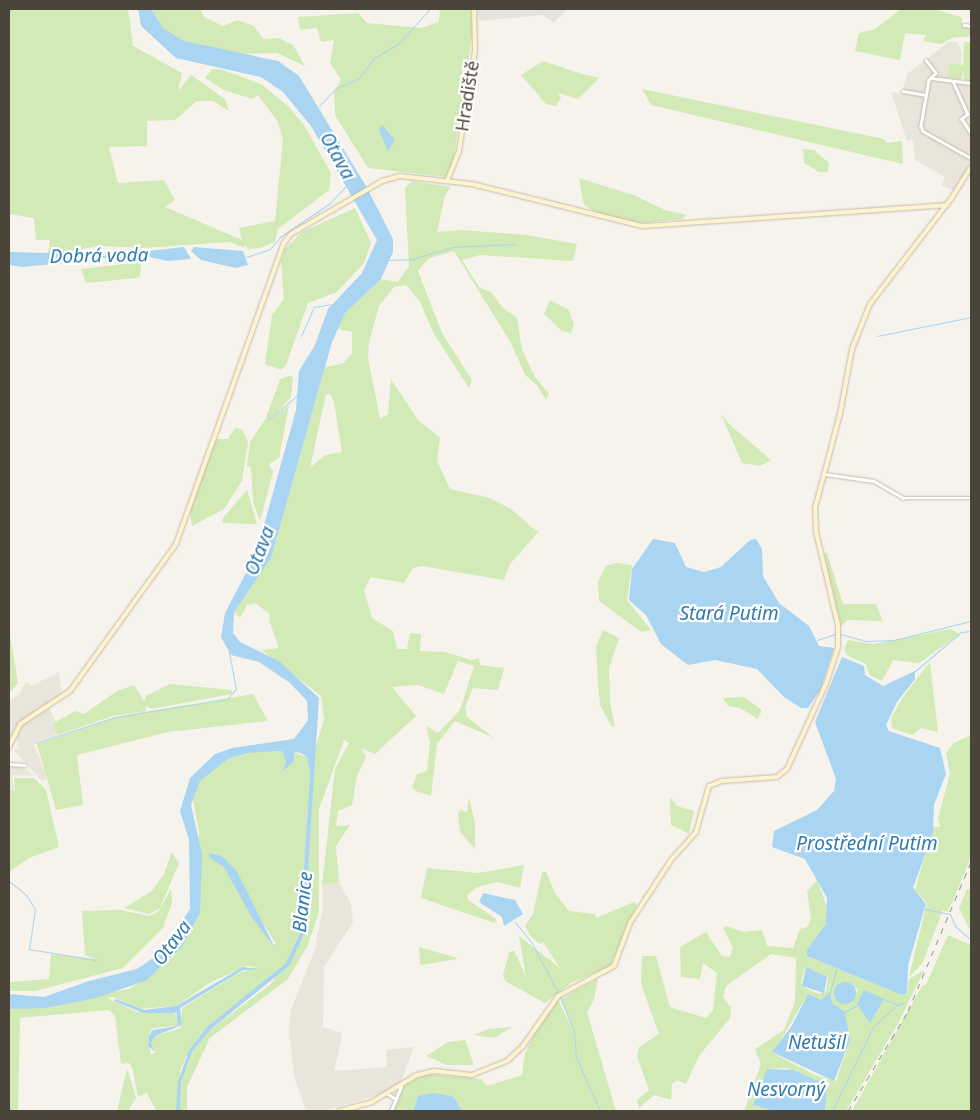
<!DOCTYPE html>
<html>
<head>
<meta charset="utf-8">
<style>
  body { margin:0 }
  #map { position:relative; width:980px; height:1120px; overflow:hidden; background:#f6f3ec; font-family:"Noto Sans",sans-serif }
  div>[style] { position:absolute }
  .residential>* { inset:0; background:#eae5da }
  .industrial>* { inset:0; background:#e6e2dd }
  .green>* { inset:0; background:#d2eab5 }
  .water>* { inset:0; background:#a9d4f2 }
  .round { border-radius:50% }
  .stream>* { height:1px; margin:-0.5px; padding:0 0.5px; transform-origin:0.5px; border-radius:0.5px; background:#a9d4f2 }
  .roads { filter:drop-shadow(0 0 1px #c2bbae) drop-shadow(0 0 1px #c2bbae) }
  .street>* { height:2.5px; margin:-1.25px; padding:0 1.25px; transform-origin:1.25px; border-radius:1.25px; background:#fff }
  .secondary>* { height:4px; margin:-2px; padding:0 2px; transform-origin:2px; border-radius:2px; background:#fff3cd }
  .rail>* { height:1px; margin-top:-0.5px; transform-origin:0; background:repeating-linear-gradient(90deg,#9a9a9a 0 6px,transparent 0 12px) }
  span { translate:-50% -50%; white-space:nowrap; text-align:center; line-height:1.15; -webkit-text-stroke:4.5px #fff; paint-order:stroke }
  .street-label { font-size:18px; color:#4b4439 }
  .water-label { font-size:19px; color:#2e7ab2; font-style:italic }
  .frame { position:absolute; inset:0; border:10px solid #4b4439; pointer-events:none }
</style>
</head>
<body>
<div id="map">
  <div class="residential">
    <i style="clip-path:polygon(950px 41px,957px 42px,962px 53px,959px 83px,971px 84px,971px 162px,954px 191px,941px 185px,945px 177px,915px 160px,913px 140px,907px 141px,891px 92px,902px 93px,907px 74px)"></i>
    <i style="clip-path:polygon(59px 672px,62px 697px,16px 725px,9px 741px,9px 700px,19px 695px,26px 682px,31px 686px)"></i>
    <i style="clip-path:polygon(49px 708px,56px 721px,52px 724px,57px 735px,33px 743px,45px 772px,46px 779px,42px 781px,14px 751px,19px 748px,16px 736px,19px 727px)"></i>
    <i style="clip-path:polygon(9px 765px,25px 768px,34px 776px,12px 775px,14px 791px,9px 791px)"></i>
    <i style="clip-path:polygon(339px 882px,351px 904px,353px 922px,324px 967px,323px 1027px,342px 1033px,342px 1037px,334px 1071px,387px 1067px,386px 1050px,414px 1047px,401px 1082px,386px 1093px,323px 1111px,306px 1111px,294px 1076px,289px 1032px,291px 1010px,315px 949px,323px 907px,322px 885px)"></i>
  </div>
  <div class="industrial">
    <i style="clip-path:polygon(477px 9px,567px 9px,554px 23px,543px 15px,479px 21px)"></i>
  </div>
  <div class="green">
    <i style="clip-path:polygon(9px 9px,128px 9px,133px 46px,182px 73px,178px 91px,191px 75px,225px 99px,229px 111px,213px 101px,197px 101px,175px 120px,147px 121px,147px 146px,109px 147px,118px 183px,164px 180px,175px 200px,165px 207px,242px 240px,239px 228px,275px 221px,283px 140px,278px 122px,258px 95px,252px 99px,224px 90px,205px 78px,212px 69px,220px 69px,261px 84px,288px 106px,304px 125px,331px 173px,329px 190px,278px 229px,275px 242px,260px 248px,248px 249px,244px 244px,245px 248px,229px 242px,144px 248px,101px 246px,48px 254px,50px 240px,36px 240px,34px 218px,9px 214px)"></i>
    <i style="clip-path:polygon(151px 9px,200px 9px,204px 17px,223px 26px,237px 20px,254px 26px,263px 39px,279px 38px,293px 45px,305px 66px,277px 53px,242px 54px,184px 41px,163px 28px)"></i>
    <i style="clip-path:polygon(440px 9px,471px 9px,473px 28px,453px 164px,446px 177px,368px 168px,335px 115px,334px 92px,341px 80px,330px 63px,334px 40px,321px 42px,317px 28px,300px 30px,298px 17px,358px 13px,367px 23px,421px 28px,439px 22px)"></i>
    <i style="clip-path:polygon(901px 9px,934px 9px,961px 17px,963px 26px,971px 28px,971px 36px,952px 38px,941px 44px,923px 41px,926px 35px,905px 33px,900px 60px,855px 51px,859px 33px,875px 29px)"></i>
    <i style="clip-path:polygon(964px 42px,971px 42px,971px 81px,964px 80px,963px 70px,962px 79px,948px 77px,949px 64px,963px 65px)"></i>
    <i style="clip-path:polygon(543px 61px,582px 74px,599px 78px,578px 99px,558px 93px,561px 98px,556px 106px,546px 104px,521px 75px)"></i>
    <i style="clip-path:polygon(642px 89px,884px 139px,887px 143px,902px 141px,903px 164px,651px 105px)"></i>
    <i style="clip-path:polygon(803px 149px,814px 150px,829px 163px,828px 172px,819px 172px,804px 163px)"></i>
    <i style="clip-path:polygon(579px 178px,636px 196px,665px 210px,687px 215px,682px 219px,641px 223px,597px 213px,584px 205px)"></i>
    <i style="clip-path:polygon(evenodd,412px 181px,451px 187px,445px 195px,437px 232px,461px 230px,526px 235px,577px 244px,573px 261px,480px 255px,462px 260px,479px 287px,491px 292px,503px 308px,517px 318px,522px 350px,535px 377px,549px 394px,546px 400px,537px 385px,525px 375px,511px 343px,454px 251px,429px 258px,418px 271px,442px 333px,472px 380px,469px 388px,434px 334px,420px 302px,406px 285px,394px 287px,379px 306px,369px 342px,368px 358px,380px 419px,388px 414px,391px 379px,418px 420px,440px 438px,437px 461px,450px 489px,490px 498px,511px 509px,536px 531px,540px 530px,510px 564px,504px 580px,421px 566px,413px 568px,404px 583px,371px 577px,364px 590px,372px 618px,393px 631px,397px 649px,407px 649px,410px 633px,421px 634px,420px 651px,444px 652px,472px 660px,479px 658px,480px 665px,504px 668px,498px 690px,473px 688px,465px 707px,467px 717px,494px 738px,455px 721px,437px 744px,431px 796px,418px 792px,412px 788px,417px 774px,427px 771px,430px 743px,426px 726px,438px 733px,460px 710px,474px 666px,458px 661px,444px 694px,418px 685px,392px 687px,416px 716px,375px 754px,361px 748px,366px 757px,357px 776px,352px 805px,338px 811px,336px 826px,350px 825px,336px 846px,339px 882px,322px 885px,335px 769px,349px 743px,344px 740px,319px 809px,319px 912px,307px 947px,288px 979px,210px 1038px,187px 1087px,187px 1111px,180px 1111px,181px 1082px,192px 1052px,211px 1029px,271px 984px,304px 933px,315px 749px,324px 720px,321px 696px,262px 650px,279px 648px,269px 620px,270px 614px,255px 603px,247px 605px,240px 618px,234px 612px,271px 558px,325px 367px,342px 364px,352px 354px,352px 332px,338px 329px,345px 313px,381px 279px,398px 282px,409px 266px,405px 188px,412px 181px,326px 394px,330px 394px,334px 402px,342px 452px,325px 455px,310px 468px,326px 394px)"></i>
    <i style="clip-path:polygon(355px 208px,371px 243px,364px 263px,337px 292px,308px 303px,286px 365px,281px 370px,265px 364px,272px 315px,284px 299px,281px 261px,285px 249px,302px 232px)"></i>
    <i style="clip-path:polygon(141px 262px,140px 277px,136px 278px,86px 283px,81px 269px)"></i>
    <i style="clip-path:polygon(550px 300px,569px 310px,574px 325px,571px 333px,562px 331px,544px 314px)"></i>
    <i style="clip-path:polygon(289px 376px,293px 377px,291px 397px,269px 421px,289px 405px,279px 458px,269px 464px,273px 472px,260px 521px,253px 502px,251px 467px,247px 466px,250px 442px,266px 418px,280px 379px)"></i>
    <i style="clip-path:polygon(721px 414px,731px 426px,771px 460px,760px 466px,742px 463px)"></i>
    <i style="clip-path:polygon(235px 428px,242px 429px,248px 442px,242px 481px,224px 509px,192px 526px,190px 512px,213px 439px,228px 439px)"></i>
    <i style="clip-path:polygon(247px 490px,257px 524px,222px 523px,223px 518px)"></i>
    <i style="clip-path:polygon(824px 553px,827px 553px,843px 604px,876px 604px,883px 621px,847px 620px,841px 627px)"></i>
    <i style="clip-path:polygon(617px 563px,632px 565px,627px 600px,651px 630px,641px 632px,599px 601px,598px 582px,606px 566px)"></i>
    <i style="clip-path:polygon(950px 629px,960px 634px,919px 663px,893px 660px,882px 681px,869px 675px,866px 664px,848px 656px,844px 649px,848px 640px,873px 644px)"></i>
    <i style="clip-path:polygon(9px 630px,18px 683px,9px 693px)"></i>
    <i style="clip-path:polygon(603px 630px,619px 638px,609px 668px,610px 703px,615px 726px,612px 727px,600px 705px,598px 685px,596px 646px)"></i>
    <i style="clip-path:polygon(930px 662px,938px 732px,921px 728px,912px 735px,892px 728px,891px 718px,903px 697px)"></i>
    <i style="clip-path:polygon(170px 684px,232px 690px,232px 694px,151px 709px,146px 706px,146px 711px,113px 716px,57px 735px,52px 724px,75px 711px,84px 714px,117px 691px,134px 685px,144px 701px,146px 696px)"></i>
    <i style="clip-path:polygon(253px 694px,268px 721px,168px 732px,77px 755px,83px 805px,56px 810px,37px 744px,120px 716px)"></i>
    <i style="clip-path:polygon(744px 697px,762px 710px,758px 719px,740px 708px,728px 706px,723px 698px)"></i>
    <i style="clip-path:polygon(971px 735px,971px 857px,948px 912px,943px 910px,922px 964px,909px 977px,927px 903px,915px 890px,933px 827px,940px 827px,938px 818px,950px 774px,946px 753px,954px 743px)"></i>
    <i style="clip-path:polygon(evenodd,282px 751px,286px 761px,282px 772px,293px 752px,307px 757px,310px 773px,300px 933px,286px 963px,208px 1026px,189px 1050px,181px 1069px,176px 1111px,156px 1111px,147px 1093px,138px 1097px,132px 1067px,129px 1063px,121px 1064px,115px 1016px,109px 1010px,20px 1018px,18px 1111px,9px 1111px,9px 1009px,129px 989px,166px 964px,182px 947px,200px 913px,199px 832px,192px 795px,200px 781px,228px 759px,247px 753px,282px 751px,210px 853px,237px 871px,253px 907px,276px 944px,272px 945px,224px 867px,210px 853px,282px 751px,247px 966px,257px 967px,239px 973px,182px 1008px,181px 1028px,155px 1036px,151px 1043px,156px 1052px,151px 1055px,148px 1041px,152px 1028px,178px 1026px,179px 1016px,170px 1012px,137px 1012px,107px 998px,114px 997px,139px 1009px,176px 1006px,211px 982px,247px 966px)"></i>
    <i style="clip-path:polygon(14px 778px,34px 778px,46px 790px,59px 847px,29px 858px,9px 872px,9px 791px,15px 791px)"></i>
    <i style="clip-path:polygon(469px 797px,475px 823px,475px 849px,460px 832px,458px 813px,461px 810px,467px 812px)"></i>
    <i style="clip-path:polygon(670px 797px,677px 806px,694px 811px,689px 834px,671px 825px)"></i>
    <i style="clip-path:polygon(172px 852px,179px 863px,160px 908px,149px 914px,124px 908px,152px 891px,164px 874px)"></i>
    <i style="clip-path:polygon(524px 865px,520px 888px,498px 882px,477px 887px,467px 895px,468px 900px,496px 919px,495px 923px,421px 898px,427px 868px,478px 873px)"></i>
    <i style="clip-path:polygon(542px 872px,546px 872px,555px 893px,569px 911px,595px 914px,596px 918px,634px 902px,637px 905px,610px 966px,571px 983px,545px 1003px,505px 981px,503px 975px,509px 953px,514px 950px,526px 977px,519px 936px,560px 968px,543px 942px,540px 944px,531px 937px,525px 926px,533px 914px)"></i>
    <i style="clip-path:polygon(evenodd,817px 880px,829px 912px,824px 929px,807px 950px,807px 956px,902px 995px,907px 993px,909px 979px,924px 970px,899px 1022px,846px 1111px,825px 1111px,827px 1085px,786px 1068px,769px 1069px,753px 1105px,774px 1111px,744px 1111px,761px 1064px,755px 1049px,784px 1030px,795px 1002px,796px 958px,771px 954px,726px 986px,723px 997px,731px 1008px,730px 1018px,699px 1056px,686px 1084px,677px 1080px,672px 1084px,671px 1100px,654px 1095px,639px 1108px,637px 1100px,649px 1090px,637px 1056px,639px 1047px,659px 1034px,641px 984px,642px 956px,656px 956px,670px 1007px,706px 1018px,713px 1010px,717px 973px,703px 963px,700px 979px,681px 977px,680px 947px,706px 932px,722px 956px,730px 957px,733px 948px,723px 928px,727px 926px,743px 932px,762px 930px,767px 946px,793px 948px,800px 929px,807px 927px,811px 919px,807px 891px,817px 880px,805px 967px,828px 978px,826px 991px,819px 994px,805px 988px,801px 983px,805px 967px,817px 880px,839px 982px,858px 989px,851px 1003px,839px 1002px,834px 996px,839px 982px,817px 880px,808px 994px,821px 1000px,831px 995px,832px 1003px,845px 1012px,850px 1040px,836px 1081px,815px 1075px,773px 1053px,808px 994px)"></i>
    <i style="clip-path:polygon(171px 889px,172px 903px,163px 928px,123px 968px,35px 991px,9px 991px,9px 982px,49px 979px,51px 954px,95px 959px,85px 955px,82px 911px,120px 910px,149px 916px,158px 912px)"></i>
    <i style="clip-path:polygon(967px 889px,971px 889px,971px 932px,959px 908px)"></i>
    <i style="clip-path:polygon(948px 935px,971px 945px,971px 1111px,852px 1111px,922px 986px,926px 985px)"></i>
    <i style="clip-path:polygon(419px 947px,454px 957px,458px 959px,420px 965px)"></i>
    <i style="clip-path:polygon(598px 978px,594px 1000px,587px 1012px,616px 1111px,462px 1111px,454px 1097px,418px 1096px,413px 1111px,393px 1111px,405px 1084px,428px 1074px,481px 1079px,487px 1086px,522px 1075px,525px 1053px,544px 1015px,558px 1000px,576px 1036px,561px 999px)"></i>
    <i style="clip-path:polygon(512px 1027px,494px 1038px,474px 1035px,488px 1029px)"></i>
    <i style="clip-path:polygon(465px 1040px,474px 1065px,447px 1065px,426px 1056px,448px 1042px)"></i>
    <i style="clip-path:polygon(127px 1068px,136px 1098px,128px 1111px,117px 1111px)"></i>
  </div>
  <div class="water">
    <i style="clip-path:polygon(138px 9px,151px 9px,163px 28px,184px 41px,278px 61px,299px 76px,366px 186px,393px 239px,393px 252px,381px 279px,345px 313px,332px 342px,271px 558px,234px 612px,233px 633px,240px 642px,279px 661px,319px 698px,304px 934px,290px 965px,211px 1029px,192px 1052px,181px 1082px,180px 1111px,176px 1111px,178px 1082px,189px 1050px,208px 1026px,286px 963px,300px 933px,310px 773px,307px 757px,301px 753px,294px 752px,294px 761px,282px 772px,286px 761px,282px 751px,247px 753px,228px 759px,200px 781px,191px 805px,202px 854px,200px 913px,182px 947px,147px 980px,96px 998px,45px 1008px,9px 1009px,9px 994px,44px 997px,89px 981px,137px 969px,162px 952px,190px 909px,189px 840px,180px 811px,190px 778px,215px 754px,232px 748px,294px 739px,308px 720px,307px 701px,290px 683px,259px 662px,231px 655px,221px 637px,225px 613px,256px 554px,296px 410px,299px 371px,315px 345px,328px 309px,362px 273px,377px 240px,311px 126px,283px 92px,261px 77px,176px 58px,141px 26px)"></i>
    <i style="clip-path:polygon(382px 125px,395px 140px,388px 151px,379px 130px)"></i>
    <i style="clip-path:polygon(184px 247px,191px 259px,167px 261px,132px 253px)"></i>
    <i style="clip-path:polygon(194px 247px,243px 251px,248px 265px,236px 268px,201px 260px,191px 251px)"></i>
    <i style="clip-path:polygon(9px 252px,84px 254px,87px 256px,83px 261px,23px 267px,9px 265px)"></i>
    <i style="clip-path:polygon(126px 252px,130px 253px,128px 258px,89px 258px)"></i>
    <i style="clip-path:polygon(653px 539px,675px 543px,686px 567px,704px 572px,721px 567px,750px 540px,756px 539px,762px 549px,763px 576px,779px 603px,809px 626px,819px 646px,834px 648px,821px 689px,808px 708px,801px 708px,784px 697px,757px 669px,715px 660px,688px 665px,661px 644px,646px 615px,629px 600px,632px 569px)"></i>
    <i style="clip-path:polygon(842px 657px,864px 666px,865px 675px,883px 686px,915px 671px,915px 679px,897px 702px,886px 725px,889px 731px,940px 748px,946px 774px,934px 805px,933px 832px,913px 888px,926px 904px,908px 965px,907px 993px,902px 995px,807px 956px,807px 950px,826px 924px,827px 898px,805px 859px,772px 847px,774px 831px,817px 810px,834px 791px,836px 779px,815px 722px)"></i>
    <i style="clip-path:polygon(209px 853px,222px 856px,237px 871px,275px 948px,251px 916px,224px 867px,210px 858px)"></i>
    <i style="clip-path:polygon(483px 893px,515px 900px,523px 914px,504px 926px,502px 917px,479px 902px)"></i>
    <i style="clip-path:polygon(243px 967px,258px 969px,243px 970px,180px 1008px,182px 1025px,155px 1036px,151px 1043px,155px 1052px,148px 1046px,149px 1036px,153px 1030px,178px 1026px,177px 1013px,143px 1013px,114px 1001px,116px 999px,144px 1010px,176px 1006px)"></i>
    <i style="clip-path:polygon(806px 967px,827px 977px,824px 993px,802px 986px)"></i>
    <i class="round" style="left:834px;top:982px;width:22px;height:22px"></i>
    <i style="clip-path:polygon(864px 990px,884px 999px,870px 1023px,857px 1004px)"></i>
    <i style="clip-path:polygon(830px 992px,832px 1003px,845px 1012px,850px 1040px,834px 1081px,772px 1052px,791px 1027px,808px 994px,821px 1000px)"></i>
    <i style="clip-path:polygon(767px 1069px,793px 1070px,827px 1085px,825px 1111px,774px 1111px,753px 1105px)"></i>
    <i style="clip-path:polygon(434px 1093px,454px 1097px,462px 1111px,413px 1111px,418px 1096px)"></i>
  </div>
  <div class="stream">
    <i style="left:319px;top:106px;width:25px;rotate:-47deg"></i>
    <i style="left:336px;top:88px;width:25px;rotate:-23deg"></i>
    <i style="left:359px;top:78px;width:25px;rotate:-53deg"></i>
    <i style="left:374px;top:58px;width:28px;rotate:-30deg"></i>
    <i style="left:398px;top:44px;width:46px;rotate:-47.6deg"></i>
    <i style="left:246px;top:257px;width:25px;rotate:-18deg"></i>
    <i style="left:270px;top:249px;width:16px;rotate:-50deg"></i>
    <i style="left:280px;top:237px;width:60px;rotate:-34.2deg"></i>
    <i style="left:330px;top:203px;width:23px;rotate:-47deg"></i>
    <i style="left:389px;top:260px;width:24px;rotate:-2deg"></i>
    <i style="left:413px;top:259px;width:41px;rotate:-17.1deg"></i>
    <i style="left:452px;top:247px;width:64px;rotate:-2.7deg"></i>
    <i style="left:301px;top:336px;width:32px;rotate:-66deg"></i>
    <i style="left:314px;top:307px;width:20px;rotate:-9deg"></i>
    <i style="left:877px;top:336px;width:96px;rotate:-11.4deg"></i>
    <i style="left:268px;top:420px;width:39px;rotate:-40deg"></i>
    <i style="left:840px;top:634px;width:27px;rotate:15deg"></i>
    <i style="left:866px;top:641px;width:28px;rotate:-2deg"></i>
    <i style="left:894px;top:640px;width:79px;rotate:-13.9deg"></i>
    <i style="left:817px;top:640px;width:20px;rotate:-18deg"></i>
    <i style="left:914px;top:672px;width:62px;rotate:-40.4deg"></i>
    <i style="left:961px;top:632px;width:10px;rotate:-6deg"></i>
    <i style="left:35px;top:743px;width:84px;rotate:-18deg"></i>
    <i style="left:115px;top:717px;width:113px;rotate:-9.1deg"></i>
    <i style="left:227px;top:699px;width:13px;rotate:-48deg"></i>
    <i style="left:236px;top:689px;width:38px;rotate:-101deg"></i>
    <i style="left:9px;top:881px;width:22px;rotate:39deg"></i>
    <i style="left:26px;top:895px;width:17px;rotate:57deg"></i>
    <i style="left:35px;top:909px;width:40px;rotate:98.5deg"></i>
    <i style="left:29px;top:949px;width:68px;rotate:9.3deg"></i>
    <i style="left:924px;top:909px;width:26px;rotate:11deg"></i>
    <i style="left:950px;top:914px;width:13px;rotate:67deg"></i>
    <i style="left:955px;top:926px;width:21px;rotate:41deg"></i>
    <i style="left:515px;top:922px;width:27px;rotate:51deg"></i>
    <i style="left:532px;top:943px;width:56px;rotate:62.5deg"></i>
    <i style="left:830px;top:992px;width:24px;rotate:-75deg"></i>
    <i style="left:560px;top:997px;width:37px;rotate:68deg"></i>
    <i style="left:574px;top:1031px;width:26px;rotate:86deg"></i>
    <i style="left:576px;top:1057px;width:59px;rotate:66deg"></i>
    <i style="left:884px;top:999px;width:13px;rotate:23deg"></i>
    <i style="left:844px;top:1012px;width:16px;rotate:-27deg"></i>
    <i style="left:832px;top:1111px;width:93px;rotate:-64deg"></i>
    <i style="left:873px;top:1027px;width:33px;rotate:-43deg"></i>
    <i style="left:897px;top:1005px;width:8px;rotate:-14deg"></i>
  </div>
  <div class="roads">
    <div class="street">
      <i style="left:964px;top:25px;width:7px;rotate:8deg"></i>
      <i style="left:926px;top:60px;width:16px;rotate:52deg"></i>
      <i style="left:936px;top:73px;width:10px;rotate:135deg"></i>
      <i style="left:929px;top:80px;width:47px;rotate:99.9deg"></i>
      <i style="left:921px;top:126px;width:5px;rotate:68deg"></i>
      <i style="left:923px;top:131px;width:55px;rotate:29.4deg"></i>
      <i style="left:931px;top:78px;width:40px;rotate:7.1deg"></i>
      <i style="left:953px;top:81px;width:36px;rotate:66deg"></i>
      <i style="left:968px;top:114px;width:8px;rotate:140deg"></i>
      <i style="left:962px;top:119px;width:17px;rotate:57deg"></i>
      <i style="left:903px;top:91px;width:23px;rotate:10deg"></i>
      <i style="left:824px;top:474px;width:50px;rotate:8deg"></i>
      <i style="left:874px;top:481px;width:34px;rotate:30deg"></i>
      <i style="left:904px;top:498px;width:67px"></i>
      <i style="left:9px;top:764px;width:15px;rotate:4deg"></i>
      <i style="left:388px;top:1094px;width:9px;rotate:32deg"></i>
      <i style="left:391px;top:1111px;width:27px;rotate:-68deg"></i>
    </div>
    <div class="secondary">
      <i style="left:447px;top:181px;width:32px;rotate:-68deg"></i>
      <i style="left:459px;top:151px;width:102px;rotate:-81deg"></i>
      <i style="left:475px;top:50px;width:41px;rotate:-91.4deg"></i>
      <i style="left:9px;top:747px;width:25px;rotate:-64deg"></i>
      <i style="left:20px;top:724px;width:60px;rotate:-33.4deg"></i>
      <i style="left:70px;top:691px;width:181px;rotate:-54.2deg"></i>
      <i style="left:176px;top:544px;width:320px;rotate:-70.3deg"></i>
      <i style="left:284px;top:243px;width:11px;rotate:-52deg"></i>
      <i style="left:291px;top:234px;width:105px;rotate:-30.2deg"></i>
      <i style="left:382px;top:181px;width:19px;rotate:-16deg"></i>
      <i style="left:400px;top:176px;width:72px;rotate:6.3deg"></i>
      <i style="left:472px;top:184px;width:175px;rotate:13.9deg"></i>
      <i style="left:642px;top:226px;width:306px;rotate:-3.9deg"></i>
      <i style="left:339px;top:1111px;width:34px;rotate:-15deg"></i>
      <i style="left:372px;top:1102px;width:52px;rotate:-31deg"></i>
      <i style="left:417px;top:1075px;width:17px;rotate:-13deg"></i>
      <i style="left:434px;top:1071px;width:38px;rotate:6deg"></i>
      <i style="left:472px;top:1075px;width:38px;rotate:-22deg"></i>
      <i style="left:507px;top:1061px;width:22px;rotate:-43deg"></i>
      <i style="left:523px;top:1046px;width:61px;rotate:-55deg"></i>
      <i style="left:558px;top:996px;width:64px;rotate:-28.2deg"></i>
      <i style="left:614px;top:966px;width:46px;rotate:-69.6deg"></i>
      <i style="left:630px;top:923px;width:75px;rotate:-56.9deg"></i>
      <i style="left:671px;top:860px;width:38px;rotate:-48deg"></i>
      <i style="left:696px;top:832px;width:48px;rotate:-74.2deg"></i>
      <i style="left:709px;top:786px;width:14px;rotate:-21deg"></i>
      <i style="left:722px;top:781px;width:55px;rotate:-4.2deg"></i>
      <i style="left:777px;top:777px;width:13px;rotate:-39deg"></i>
      <i style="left:787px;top:769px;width:94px;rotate:-65.4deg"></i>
      <i style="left:826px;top:684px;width:39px;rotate:-72deg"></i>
      <i style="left:838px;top:647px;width:22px;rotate:-90deg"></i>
      <i style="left:838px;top:625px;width:96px;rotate:-103.3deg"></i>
      <i style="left:816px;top:532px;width:24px;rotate:-92deg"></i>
      <i style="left:815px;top:508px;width:97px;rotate:-75.1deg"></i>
      <i style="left:840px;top:414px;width:66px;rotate:-79.5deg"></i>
      <i style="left:852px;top:349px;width:48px;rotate:-68.2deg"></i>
      <i style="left:870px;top:304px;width:133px;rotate:-52.4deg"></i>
      <i style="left:951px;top:199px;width:38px;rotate:-58deg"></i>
    </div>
  </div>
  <div class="rail">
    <i style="left:848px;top:1111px;width:117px;rotate:-59deg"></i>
    <i style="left:908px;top:1011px;width:162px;rotate:-67.1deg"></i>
  </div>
  <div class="street-label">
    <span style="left:467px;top:96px;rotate:-81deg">Hradiště</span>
  </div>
  <div class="water-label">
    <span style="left:337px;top:156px;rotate:61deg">Otava</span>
    <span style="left:99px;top:256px;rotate:-1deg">Dobrá voda</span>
    <span style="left:260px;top:551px;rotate:-69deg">Otava</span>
    <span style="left:729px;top:614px">Stará Putim</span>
    <span style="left:867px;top:844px">Prostřední Putim</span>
    <span style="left:303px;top:902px;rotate:-84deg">Blanice</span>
    <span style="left:172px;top:943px;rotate:-53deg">Otava</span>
    <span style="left:817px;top:1043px">Netušil</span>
    <span style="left:786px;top:1090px">Nesvorný</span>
  </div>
  <div class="frame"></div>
</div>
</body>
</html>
